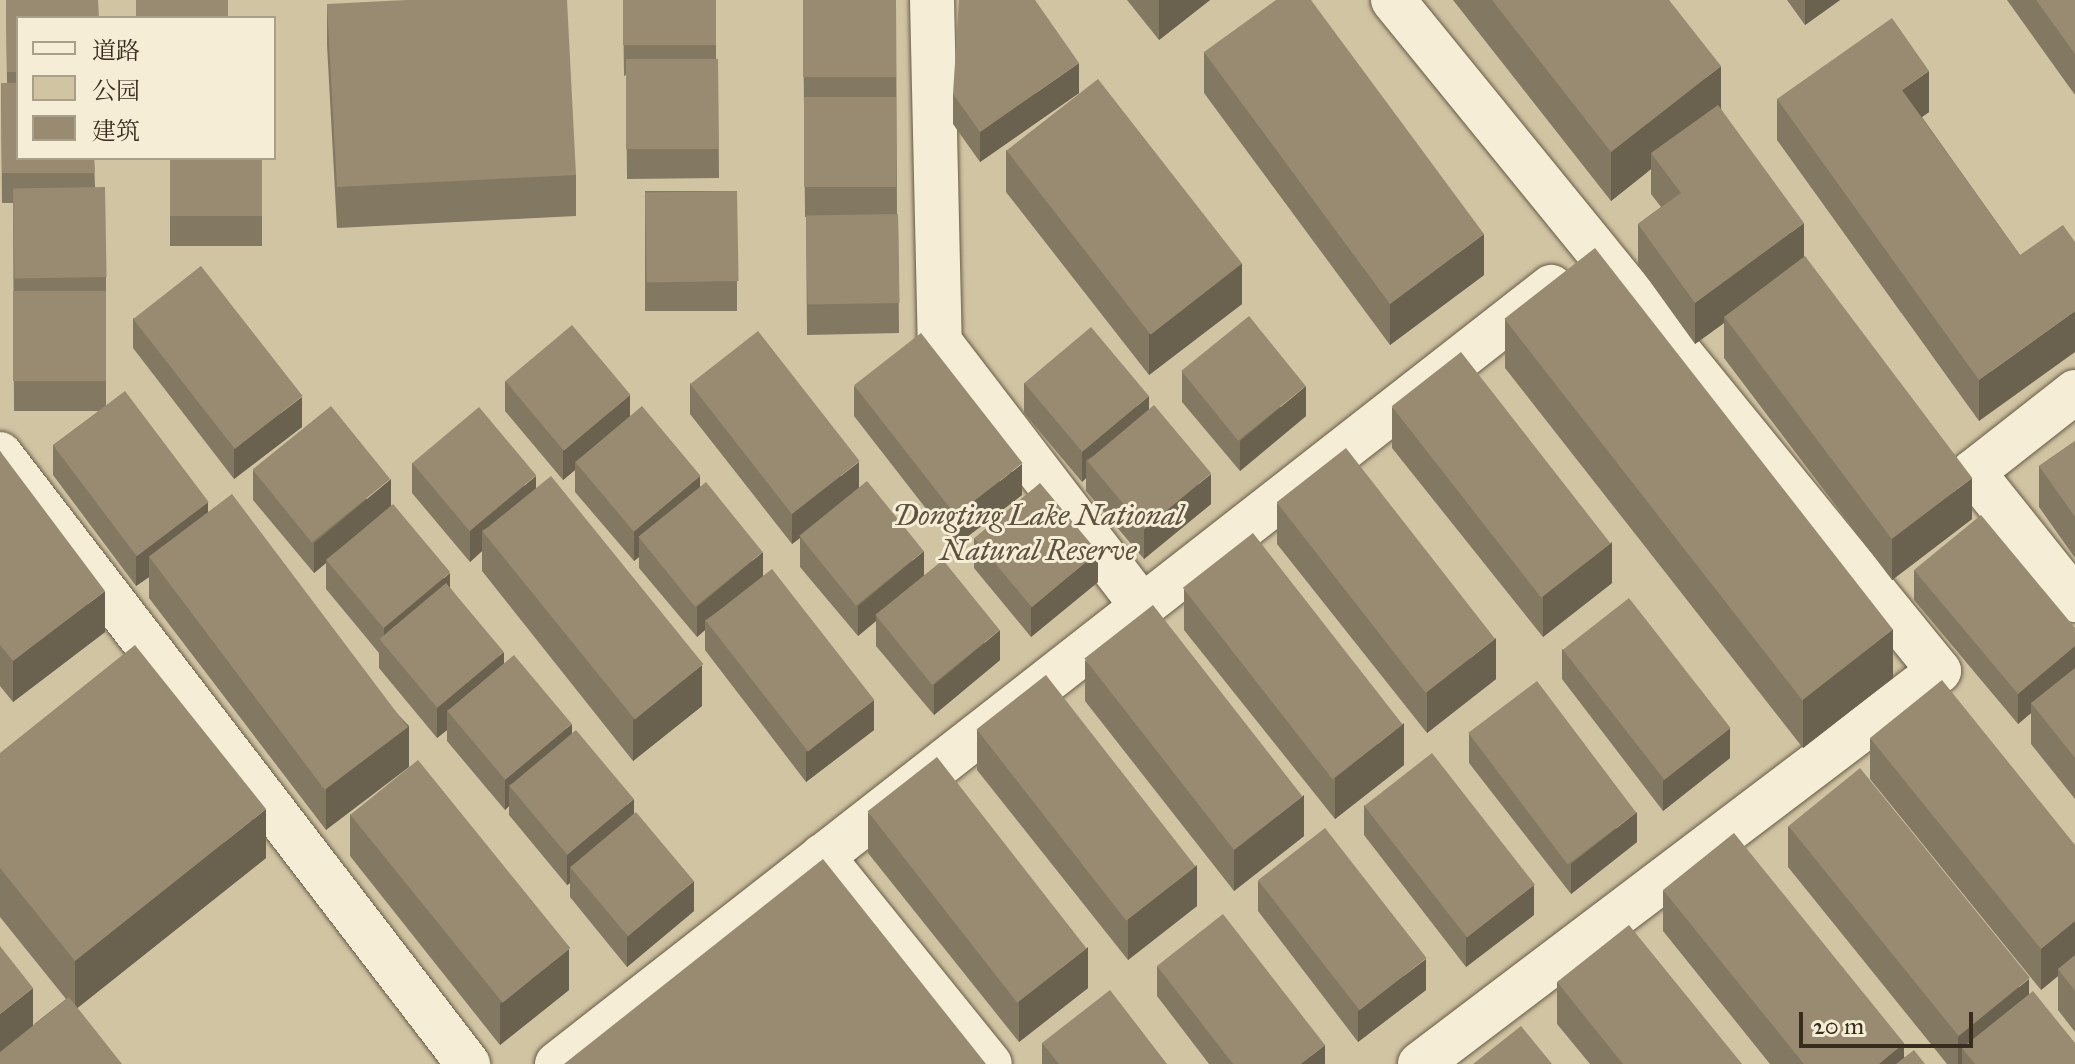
<!DOCTYPE html>
<html>
<head>
<meta charset="utf-8">
<style>
  body { margin:0 }
  #map { position:relative; width:2075px; height:1064px; overflow:hidden; background:#f0e3be; font-family:"IM FELL Great Primer","Noto Serif SC",serif }
  div>[style] { position:absolute }
  .green>* { inset:0; background:#d1c4a3 }
  .roads { filter:drop-shadow(0 0 2px #665a46) drop-shadow(0 0 2px #665a46) }
  .street>* { height:44px; margin:-22px; padding:0 22px; transform-origin:22px; border-radius:22px; background:#f5edd5 }
  .wall>* { inset:0; background:#837861; transform-origin:0 0 }
  .shaded-wall>* { inset:0; background:#6a614f }
  .building>* { inset:0; background:#988b71; transform-origin:0 0 }
  span { translate:-50% -50%; white-space:nowrap; text-align:center; line-height:1.15; -webkit-text-stroke:6px #f5edd5; paint-order:stroke }
  .park-label { font-size:30px; color:#5e523f; font-style:italic }
  .legend { position:absolute; left:16px; top:16px; width:260px; height:144px; box-sizing:border-box; background:#f5edd5; border:2px solid #a9a08c; margin:0; padding:10px 14px; list-style:none; font-size:24px; color:#382c1e }
  .legend li { display:flex; align-items:center; gap:16px; height:40px }
  .legend b { width:40px; border:2px solid #a9a08c }
  .scale { position:absolute; left:1799px; top:1012px; width:174px; height:36px; box-sizing:border-box; border:4px solid #382c1e; border-top:0; padding-left:10px; font-size:24px; line-height:28px; white-space:nowrap; color:#382c1e; -webkit-text-stroke:6px #f5edd5; paint-order:stroke }
</style>
</head>
<body>
<div id="map">
  <div class="green">
    <i style="clip-path:polygon(evenodd,0 0,2075px 0,2075px 1064px,0 1064px,0 0,18px 18px,274px 18px,274px 158px,18px 158px,18px 18px)"></i>
  </div>
  <div class="roads">
    <div class="street">
      <i style="left:932px;top:0;width:342px;rotate:88.7deg"></i>
      <i style="left:940px;top:342px;width:332px;rotate:52.6deg"></i>
      <i style="left:1393px;top:0;width:865px;rotate:50.86deg"></i>
      <i style="left:1939px;top:671px;width:651px;rotate:142.87deg"></i>
      <i style="left:2075px;top:392px;width:130px;rotate:141.9deg"></i>
      <i style="left:1973px;top:472px;width:164px;rotate:51.4deg"></i>
      <i style="left:0;top:454px;width:769px;rotate:52.5deg"></i>
      <i style="left:822px;top:856px;width:267px;rotate:51.1deg"></i>
      <i style="left:557px;top:1064px;width:1262px;rotate:-38.01deg"></i>
    </div>
  </div>
  <div class="wall">
    <i style="clip-path:polygon(6px 0,18px 18px,18px 158px,94px 158px,95px 187px,106px 277px,106px 405px,409px 726px,326px 830px,149px 598px,149px 577px,136px 586px,53px 475px,53px 445px,99px 411px,14px 411px,13px 203px,2px 203px,1px 83px,7px 83px)"></i>
    <i style="clip-path:polygon(623px 0,716px 0,716px 59px,718px 59px,719px 178px,627px 179px,626px 75px,624px 76px)"></i>
    <i style="clip-path:polygon(803px 0,896px 0,897px 214px,898px 214px,899px 333px,807px 335px,806px 217px,805px 217px)"></i>
    <i style="clip-path:polygon(1127px 0,1210px 0,1159px 40px)"></i>
    <i style="clip-path:polygon(1453px 0,1669px 0,1721px 109px,1804px 256px,1972px 519px,1892px 580px,1724px 358px,1724px 323px,1695px 344px,1638px 265px,1638px 224px,1661px 207px,1651px 194px,1651px 169px,1611px 201px)"></i>
    <i style="clip-path:polygon(1787px 0,1840px 0,1805px 25px)"></i>
    <i style="clip-path:polygon(2007px 0,2075px 0,2075px 95px)"></i>
    <i style="clip-path:polygon(327px 4px,576px 175px,576px 216px,337px 228px,327px 45px)"></i>
    <i style="clip-path:polygon(1204px 52px,1484px 275px,1390px 345px,1204px 93px)"></i>
    <i style="clip-path:polygon(1079px 93px,980px 162px,953px 124px,953px 94px)"></i>
    <i style="clip-path:polygon(1777px 99px,1929px 112px,1922px 117px,2020px 255px,1979px 421px,1777px 140px)"></i>
    <i style="clip-path:polygon(1006px 150px,1242px 304px,1149px 375px,1006px 192px)"></i>
    <i style="left:170px;top:158px;width:92px;height:88px"></i>
    <i style="left:737px;top:191px;width:120px;height:92px;rotate:90deg"></i>
    <i style="clip-path:polygon(133px 318px,302px 427px,234px 479px,133px 348px)"></i>
    <i style="clip-path:polygon(1505px 319px,1893px 678px,1803px 748px,1505px 368px)"></i>
    <i style="clip-path:polygon(1182px 372px,1306px 416px,1240px 471px,1182px 402px)"></i>
    <i style="clip-path:polygon(505px 381px,630px 416px,700px 487px,874px 730px,806px 782px,705px 650px,705px 630px,697px 637px,639px 568px,639px 557px,634px 561px,575px 492px,575px 470px,563px 480px,505px 411px)"></i>
    <i style="clip-path:polygon(690px 383px,859px 488px,924px 576px,1000px 660px,934px 715px,876px 646px,876px 621px,858px 636px,800px 567px,800px 538px,792px 544px,690px 414px)"></i>
    <i style="clip-path:polygon(1024px 383px,1149px 409px,1211px 504px,1144px 559px,1086px 491px,1086px 478px,1082px 482px,1024px 413px)"></i>
    <i style="clip-path:polygon(854px 386px,1022px 495px,955px 546px,854px 416px)"></i>
    <i style="clip-path:polygon(1392px 407px,1612px 583px,1543px 637px,1392px 448px)"></i>
    <i style="clip-path:polygon(2075px 441px,2075px 558px,2039px 507px,2039px 466px)"></i>
    <i style="clip-path:polygon(0 451px,105px 632px,13px 702px,0 686px)"></i>
    <i style="clip-path:polygon(412px 463px,536px 488px,702px 706px,633px 761px,482px 571px,482px 551px,470px 562px,412px 493px)"></i>
    <i style="clip-path:polygon(253px 470px,391px 505px,504px 663px,572px 734px,634px 814px,694px 911px,627px 967px,570px 897px,570px 883px,567px 885px,509px 815px,509px 806px,505px 810px,447px 741px,447px 730px,437px 738px,379px 668px,379px 653px,326px 589px,326px 563px,314px 573px,253px 500px)"></i>
    <i style="clip-path:polygon(1277px 503px,1496px 679px,1427px 733px,1277px 544px)"></i>
    <i style="clip-path:polygon(974px 538px,1098px 582px,1031px 637px,974px 568px)"></i>
    <i style="clip-path:polygon(1914px 570px,2075px 628px,2075px 799px,2031px 744px,2031px 713px,2018px 724px,1914px 600px)"></i>
    <i style="clip-path:polygon(1184px 589px,1404px 765px,1335px 819px,1184px 630px)"></i>
    <i style="clip-path:polygon(1562px 649px,1730px 758px,1663px 811px,1562px 679px)"></i>
    <i style="clip-path:polygon(1085px 660px,1304px 836px,1234px 891px,1085px 701px)"></i>
    <i style="clip-path:polygon(977px 729px,1197px 906px,1128px 960px,977px 770px)"></i>
    <i style="clip-path:polygon(1469px 733px,1637px 842px,1571px 894px,1469px 763px)"></i>
    <i style="clip-path:polygon(1870px 738px,2075px 845px,2075px 1032px,2058px 1010px,2058px 976px,2041px 990px,1870px 779px)"></i>
    <i style="clip-path:polygon(0 753px,266px 858px,77px 1008px,33px 1025px,66px 999px,0 917px)"></i>
    <i style="clip-path:polygon(1364px 805px,1534px 915px,1466px 967px,1364px 835px)"></i>
    <i style="clip-path:polygon(868px 812px,1088px 988px,1019px 1042px,868px 853px)"></i>
    <i style="clip-path:polygon(350px 814px,569px 990px,500px 1045px,350px 856px)"></i>
    <i style="clip-path:polygon(1788px 826px,2029px 994px,2075px 1064px,1947px 1064px,1788px 867px)"></i>
    <i style="clip-path:polygon(1258px 881px,1426px 990px,1358px 1042px,1258px 911px)"></i>
    <i style="clip-path:polygon(1663px 890px,1904px 1057px,1925px 1064px,1770px 1064px,1663px 931px)"></i>
    <i style="clip-path:polygon(1157px 966px,1325px 1064px,1209px 1064px,1157px 996px)"></i>
    <i style="clip-path:polygon(1557px 982px,1742px 1064px,1590px 1064px,1557px 1024px)"></i>
    <i style="clip-path:polygon(1042px 1043px,1167px 1064px,1042px 1064px)"></i>
  </div>
  <div class="shaded-wall">
    <i style="clip-path:polygon(1159px 0,1210px 0,1159px 40px)"></i>
    <i style="clip-path:polygon(1805px 0,1840px 0,1805px 25px)"></i>
    <i style="clip-path:polygon(1079px 63px,1079px 93px,980px 162px,980px 132px)"></i>
    <i style="clip-path:polygon(1721px 66px,1721px 115px,1651px 153px,1651px 169px,1611px 201px,1611px 152px)"></i>
    <i style="clip-path:polygon(1929px 71px,1929px 112px,1902px 131px,1902px 90px)"></i>
    <i style="clip-path:polygon(1804px 223px,1804px 264px,1724px 317px,1724px 323px,1695px 344px,1695px 303px)"></i>
    <i style="clip-path:polygon(1484px 234px,1484px 275px,1390px 345px,1390px 304px)"></i>
    <i style="clip-path:polygon(1242px 263px,1242px 304px,1149px 375px,1149px 334px)"></i>
    <i style="clip-path:polygon(2075px 311px,2075px 352px,1979px 421px,1979px 380px)"></i>
    <i style="clip-path:polygon(1306px 386px,1306px 416px,1240px 471px,1240px 441px)"></i>
    <i style="clip-path:polygon(630px 395px,630px 425px,575px 462px,575px 470px,563px 480px,563px 450px)"></i>
    <i style="clip-path:polygon(1149px 396px,1149px 426px,1086px 460px,1086px 478px,1082px 482px,1082px 452px)"></i>
    <i style="clip-path:polygon(302px 397px,302px 427px,234px 479px,234px 449px)"></i>
    <i style="clip-path:polygon(859px 462px,859px 492px,792px 544px,792px 514px)"></i>
    <i style="clip-path:polygon(1022px 464px,1022px 495px,955px 546px,955px 516px)"></i>
    <i style="clip-path:polygon(1211px 474px,1211px 504px,1144px 559px,1144px 529px)"></i>
    <i style="clip-path:polygon(536px 476px,536px 506px,482px 530px,482px 551px,470px 562px,470px 531px)"></i>
    <i style="clip-path:polygon(700px 476px,700px 506px,639px 538px,639px 557px,634px 561px,634px 531px)"></i>
    <i style="clip-path:polygon(1972px 478px,1972px 519px,1892px 580px,1892px 539px)"></i>
    <i style="clip-path:polygon(391px 479px,391px 509px,326px 559px,326px 563px,314px 573px,314px 543px)"></i>
    <i style="clip-path:polygon(208px 502px,208px 533px,149px 557px,149px 577px,136px 586px,136px 556px)"></i>
    <i style="clip-path:polygon(1612px 542px,1612px 583px,1543px 637px,1543px 596px)"></i>
    <i style="clip-path:polygon(924px 551px,924px 581px,876px 616px,876px 621px,858px 636px,858px 606px)"></i>
    <i style="clip-path:polygon(763px 552px,763px 582px,705px 620px,705px 630px,697px 637px,697px 607px)"></i>
    <i style="clip-path:polygon(1098px 552px,1098px 582px,1031px 637px,1031px 607px)"></i>
    <i style="clip-path:polygon(450px 573px,450px 603px,384px 643px,384px 628px)"></i>
    <i style="clip-path:polygon(105px 591px,105px 632px,13px 702px,13px 661px)"></i>
    <i style="clip-path:polygon(1893px 629px,1893px 678px,1803px 748px,1803px 699px)"></i>
    <i style="clip-path:polygon(1000px 630px,1000px 660px,934px 715px,934px 685px)"></i>
    <i style="clip-path:polygon(1496px 638px,1496px 679px,1427px 733px,1427px 692px)"></i>
    <i style="clip-path:polygon(2075px 646px,2075px 677px,2031px 703px,2031px 713px,2018px 724px,2018px 694px)"></i>
    <i style="clip-path:polygon(504px 652px,504px 682px,447px 710px,447px 730px,437px 738px,437px 708px)"></i>
    <i style="clip-path:polygon(702px 665px,702px 706px,633px 761px,633px 720px)"></i>
    <i style="clip-path:polygon(874px 700px,874px 730px,806px 782px,806px 752px)"></i>
    <i style="clip-path:polygon(1404px 723px,1404px 765px,1335px 819px,1335px 778px)"></i>
    <i style="clip-path:polygon(572px 724px,572px 754px,509px 785px,509px 806px,505px 810px,505px 780px)"></i>
    <i style="clip-path:polygon(409px 726px,409px 767px,326px 830px,326px 789px)"></i>
    <i style="clip-path:polygon(1730px 728px,1730px 758px,1663px 811px,1663px 781px)"></i>
    <i style="clip-path:polygon(1304px 795px,1304px 836px,1234px 891px,1234px 850px)"></i>
    <i style="clip-path:polygon(634px 799px,634px 829px,570px 867px,570px 883px,567px 885px,567px 855px)"></i>
    <i style="clip-path:polygon(266px 809px,266px 858px,75px 1010px,75px 961px)"></i>
    <i style="clip-path:polygon(1637px 812px,1637px 842px,1571px 894px,1571px 864px)"></i>
    <i style="clip-path:polygon(1197px 865px,1197px 906px,1128px 960px,1128px 919px)"></i>
    <i style="clip-path:polygon(694px 881px,694px 911px,627px 967px,627px 937px)"></i>
    <i style="clip-path:polygon(1534px 885px,1534px 915px,1466px 967px,1466px 937px)"></i>
    <i style="clip-path:polygon(2075px 921px,2075px 963px,2058px 969px,2058px 976px,2041px 990px,2041px 949px)"></i>
    <i style="clip-path:polygon(1088px 947px,1088px 988px,1019px 1042px,1019px 1001px)"></i>
    <i style="clip-path:polygon(569px 949px,569px 990px,500px 1045px,500px 1004px)"></i>
    <i style="clip-path:polygon(1426px 959px,1426px 990px,1358px 1042px,1358px 1011px)"></i>
    <i style="clip-path:polygon(2029px 979px,2029px 1020px,1962px 1048px,1962px 1064px,1958px 1064px,1958px 1037px)"></i>
    <i style="clip-path:polygon(33px 988px,33px 1029px,0 1055px,0 1014px)"></i>
    <i style="clip-path:polygon(1904px 1043px,1904px 1064px,1879px 1064px)"></i>
    <i style="clip-path:polygon(1325px 1045px,1325px 1064px,1301px 1064px)"></i>
  </div>
  <div class="building">
    <i style="clip-path:polygon(6px 0,98px 0,99px 18px,18px 18px,18px 72px,7px 72px)"></i>
    <i style="left:136px;top:0;width:92px;height:18px"></i>
    <i style="clip-path:polygon(406px 0,567px 0,576px 175px,337px 187px,327px 4px)"></i>
    <i style="left:623px;top:0;width:93px;height:45px"></i>
    <i style="left:803px;top:0;width:93px;height:77px"></i>
    <i style="clip-path:polygon(959px 0,1035px 0,1079px 63px,980px 132px,953px 94px)"></i>
    <i style="clip-path:polygon(1276px 0,1311px 0,1484px 234px,1390px 304px,1204px 52px)"></i>
    <i style="clip-path:polygon(1492px 0,1669px 0,1721px 66px,1611px 152px)"></i>
    <i style="clip-path:polygon(2036px 0,2075px 0,2075px 54px)"></i>
    <i style="clip-path:polygon(1892px 18px,1929px 71px,1902px 90px,2020px 255px,2063px 225px,2075px 242px,2075px 311px,1979px 380px,1777px 99px)"></i>
    <i style="left:626px;top:59px;width:92px;height:90px"></i>
    <i style="left:1098px;top:79px;width:234px;height:116px;rotate:52deg"></i>
    <i style="clip-path:polygon(1px 83px,18px 83px,18px 158px,94px 158px,95px 173px,2px 173px)"></i>
    <i style="left:804px;top:97px;width:92px;height:90px"></i>
    <i style="clip-path:polygon(1718px 105px,1804px 223px,1695px 303px,1638px 224px,1681px 193px,1651px 153px)"></i>
    <i style="left:170px;top:158px;width:92px;height:58px"></i>
    <i style="left:105px;top:187px;width:90px;height:92px;rotate:89deg"></i>
    <i style="left:737px;top:191px;width:90px;height:92px;rotate:89deg"></i>
    <i style="left:898px;top:214px;width:89px;height:92px;rotate:89deg"></i>
    <i style="left:1595px;top:248px;width:484px;height:115px;rotate:52deg"></i>
    <i style="left:1805px;top:256px;width:278px;height:101px;rotate:53deg"></i>
    <i style="left:201px;top:266px;width:165px;height:86px;rotate:52deg"></i>
    <i style="left:106px;top:291px;width:90px;height:93px;rotate:90deg"></i>
    <i style="left:1249px;top:316px;width:90px;height:87px;rotate:51deg"></i>
    <i style="left:572px;top:325px;width:91px;height:87px;rotate:50deg"></i>
    <i style="left:1091px;top:327px;width:90px;height:87px;rotate:50deg"></i>
    <i style="left:758px;top:331px;width:165px;height:86px;rotate:52deg"></i>
    <i style="left:921px;top:333px;width:165px;height:85px;rotate:52deg"></i>
    <i style="left:1461px;top:352px;width:243px;height:88px;rotate:52deg"></i>
    <i style="left:125px;top:391px;width:139px;height:90px;rotate:53deg"></i>
    <i style="left:1154px;top:405px;width:89px;height:87px;rotate:50deg"></i>
    <i style="left:331px;top:406px;width:94px;height:101px;rotate:51deg"></i>
    <i style="left:642px;top:406px;width:91px;height:87px;rotate:50deg"></i>
    <i style="left:479px;top:407px;width:89px;height:87px;rotate:50deg"></i>
    <i style="clip-path:polygon(2075px 441px,2075px 517px,2039px 466px)"></i>
    <i style="left:1346px;top:448px;width:242px;height:88px;rotate:52deg"></i>
    <i style="clip-path:polygon(0 451px,105px 591px,13px 661px,0 645px)"></i>
    <i style="left:551px;top:476px;width:242px;height:88px;rotate:51deg"></i>
    <i style="left:867px;top:481px;width:90px;height:87px;rotate:51deg"></i>
    <i style="left:706px;top:482px;width:90px;height:87px;rotate:51deg"></i>
    <i style="left:1040px;top:483px;width:90px;height:86px;rotate:50deg"></i>
    <i style="left:232px;top:494px;width:292px;height:104px;rotate:53deg"></i>
    <i style="left:393px;top:504px;width:89px;height:87px;rotate:50deg"></i>
    <i style="clip-path:polygon(1981px 515px,2075px 628px,2075px 646px,2018px 694px,1914px 570px)"></i>
    <i style="left:1253px;top:533px;width:243px;height:89px;rotate:52deg"></i>
    <i style="left:943px;top:560px;width:90px;height:87px;rotate:51deg"></i>
    <i style="left:772px;top:569px;width:166px;height:84px;rotate:52deg"></i>
    <i style="left:446px;top:583px;width:90px;height:87px;rotate:50deg"></i>
    <i style="left:1629px;top:598px;width:165px;height:84px;rotate:52deg"></i>
    <i style="left:1153px;top:605px;width:243px;height:87px;rotate:52deg"></i>
    <i style="clip-path:polygon(135px 645px,266px 809px,75px 961px,0 868px,0 753px)"></i>
    <i style="left:514px;top:655px;width:90px;height:87px;rotate:50deg"></i>
    <i style="clip-path:polygon(2075px 668px,2075px 758px,2031px 703px)"></i>
    <i style="left:1046px;top:675px;width:243px;height:88px;rotate:52deg"></i>
    <i style="clip-path:polygon(1942px 680px,2075px 845px,2075px 921px,2041px 949px,1870px 738px)"></i>
    <i style="left:1537px;top:681px;width:165px;height:86px;rotate:53deg"></i>
    <i style="left:576px;top:730px;width:90px;height:87px;rotate:50deg"></i>
    <i style="left:1432px;top:753px;width:167px;height:86px;rotate:52deg"></i>
    <i style="left:937px;top:757px;width:243px;height:88px;rotate:52deg"></i>
    <i style="left:418px;top:760px;width:242px;height:87px;rotate:51deg"></i>
    <i style="left:1860px;top:768px;width:270px;height:92px;rotate:51deg"></i>
    <i style="left:636px;top:812px;width:90px;height:86px;rotate:50deg"></i>
    <i style="left:1325px;top:828px;width:165px;height:85px;rotate:52deg"></i>
    <i style="clip-path:polygon(1734px 833px,1904px 1043px,1879px 1064px,1804px 1064px,1663px 890px)"></i>
    <i style="clip-path:polygon(823px 859px,986px 1064px,564px 1064px)"></i>
    <i style="clip-path:polygon(1223px 914px,1325px 1045px,1301px 1064px,1233px 1064px,1157px 966px)"></i>
    <i style="clip-path:polygon(1629px 925px,1742px 1064px,1623px 1064px,1557px 982px)"></i>
    <i style="clip-path:polygon(0 946px,33px 988px,0 1014px)"></i>
    <i style="clip-path:polygon(2075px 955px,2075px 991px,2058px 969px)"></i>
    <i style="clip-path:polygon(1110px 990px,1167px 1064px,1059px 1064px,1042px 1043px)"></i>
    <i style="clip-path:polygon(2033px 991px,2075px 1043px,2075px 1064px,1975px 1064px,1962px 1048px)"></i>
    <i style="clip-path:polygon(69px 997px,122px 1064px,0 1064px,0 1052px)"></i>
    <i style="clip-path:polygon(1521px 1026px,1552px 1064px,1473px 1064px)"></i>
    <i style="clip-path:polygon(1914px 1050px,1925px 1064px,1896px 1064px)"></i>
  </div>
  <div class="park-label">
    <span style="left:1038px;top:532px">Dongting Lake National<br>Natural Reserve</span>
  </div>
  <ul class="legend">
  <li><b style="height:10px;background:#f5edd5"></b>道路</li>
  <li><b style="height:22px;background:#d1c4a3"></b>公园</li>
  <li><b style="height:22px;background:#988b71"></b>建筑</li>
  </ul>
  <div class="scale">20 m</div>
</div>
</body>
</html>
